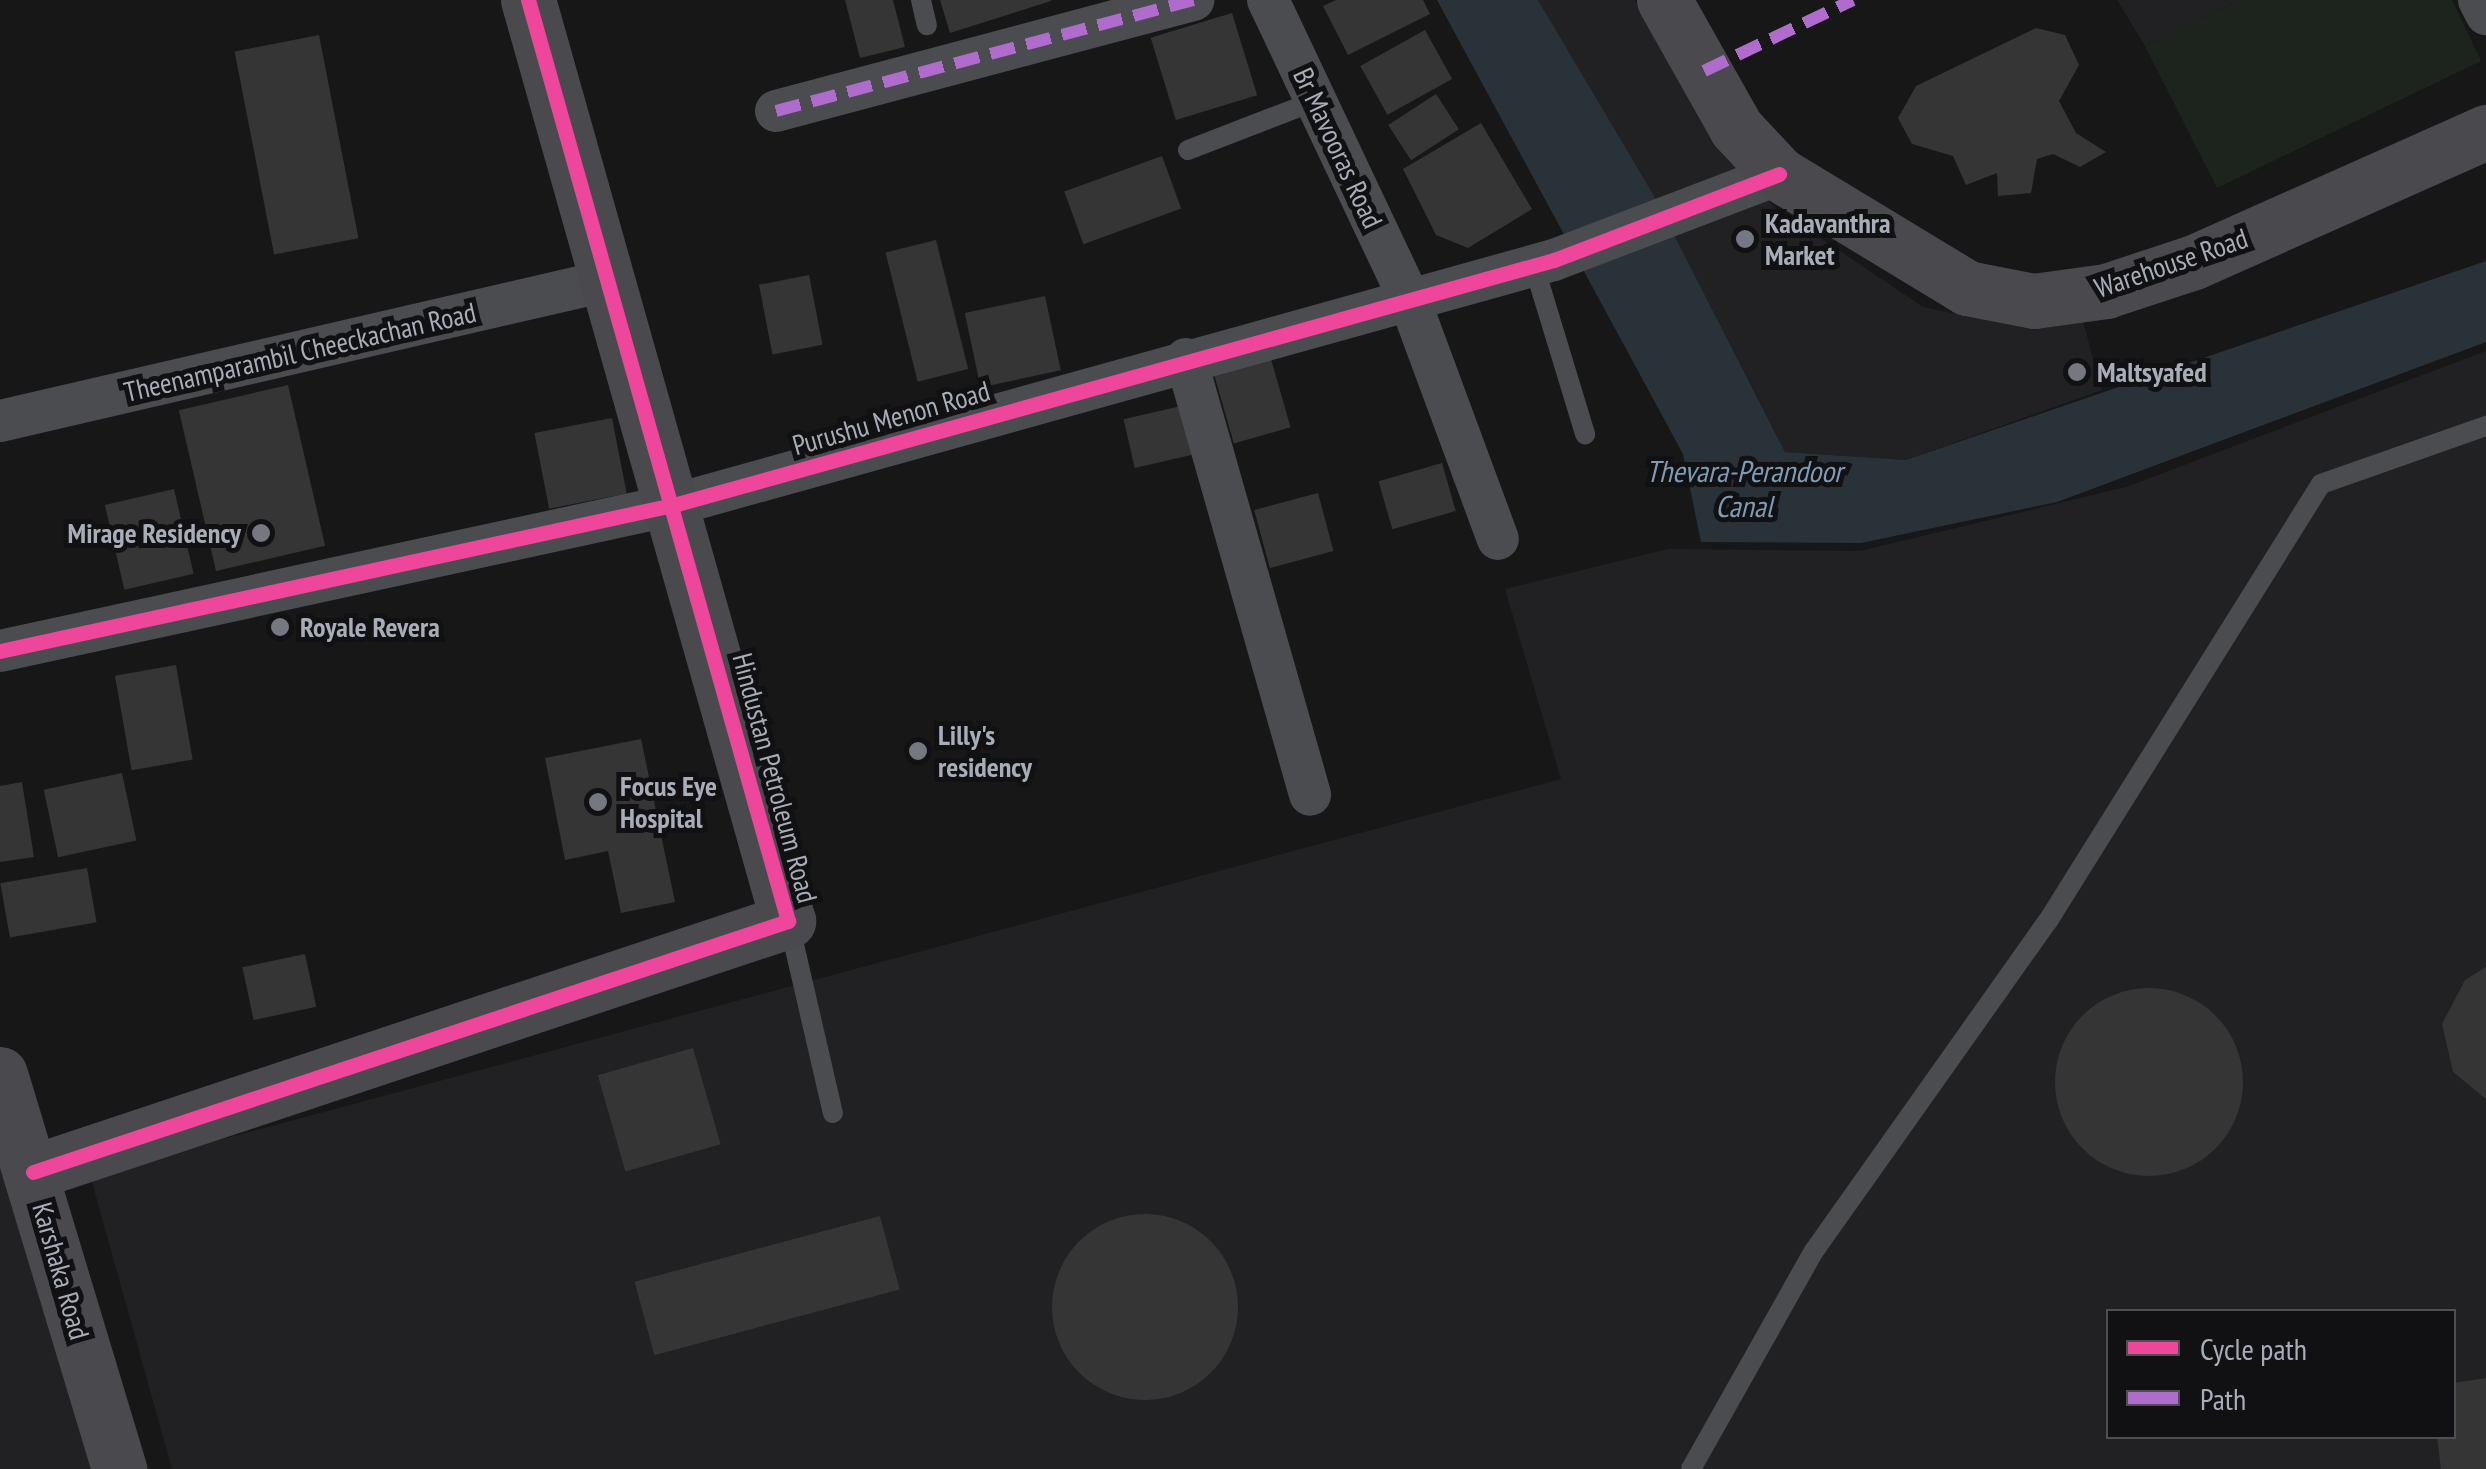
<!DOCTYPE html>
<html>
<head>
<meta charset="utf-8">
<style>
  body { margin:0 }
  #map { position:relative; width:2486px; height:1469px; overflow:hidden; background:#171717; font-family:"PT Sans Narrow",sans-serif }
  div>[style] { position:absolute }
  .built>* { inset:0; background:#212123 }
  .green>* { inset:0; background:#1d241e }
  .water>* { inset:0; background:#2a3239 }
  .building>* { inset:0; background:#353536; transform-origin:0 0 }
  .round { border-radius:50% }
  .lane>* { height:20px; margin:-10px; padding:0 10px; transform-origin:10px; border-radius:10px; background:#4b4c50 }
  .street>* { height:42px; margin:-21px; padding:0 21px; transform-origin:21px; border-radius:21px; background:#4b4c50 }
  .secondary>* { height:55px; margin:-27.5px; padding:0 27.5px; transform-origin:27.5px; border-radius:27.5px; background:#4a4a4e }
  .quiet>* { height:12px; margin-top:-6px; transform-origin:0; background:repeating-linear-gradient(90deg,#b06ccc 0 25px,transparent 0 37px) }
  .cycleway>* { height:15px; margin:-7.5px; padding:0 7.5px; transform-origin:7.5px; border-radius:7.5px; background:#ed469a }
  .dots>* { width:28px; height:28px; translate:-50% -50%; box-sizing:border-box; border:5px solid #111113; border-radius:50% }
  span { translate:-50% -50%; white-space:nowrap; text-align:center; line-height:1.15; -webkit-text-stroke:10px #111113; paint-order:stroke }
  .street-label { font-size:28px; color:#a8adb8 }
  .poi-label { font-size:28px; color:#a8adb8; font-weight:700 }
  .left { translate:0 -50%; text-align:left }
  .right { translate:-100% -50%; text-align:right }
  .water-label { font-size:30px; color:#7f9bb3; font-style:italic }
  .legend { position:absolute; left:2106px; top:1309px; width:350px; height:130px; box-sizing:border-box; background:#111113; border:2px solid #4d4f55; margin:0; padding:12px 18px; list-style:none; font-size:30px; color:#a8adb8 }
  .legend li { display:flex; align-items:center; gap:20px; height:50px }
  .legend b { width:50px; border:2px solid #4d4f55 }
</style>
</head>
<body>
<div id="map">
  <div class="built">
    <i style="clip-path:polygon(1538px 0,1635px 0,1716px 139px,1773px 206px,1923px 307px,2034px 330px,2082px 318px,2102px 390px,1906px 460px,1785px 452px,1653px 194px)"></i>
    <i style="clip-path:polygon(2117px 0,2239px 0,2145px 46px)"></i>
    <i style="clip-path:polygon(evenodd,2486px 351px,2486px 1469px,172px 1469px,90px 1175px,1561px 779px,1505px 589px,1668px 549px,1860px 551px,2126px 487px,2486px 351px,2108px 1312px,2454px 1312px,2454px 1436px,2108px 1436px,2108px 1312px)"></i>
    <i style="clip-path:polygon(0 1140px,97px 1469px,0 1469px)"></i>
  </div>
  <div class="green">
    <i style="clip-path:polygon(2239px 0,2452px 0,2481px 61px,2217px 188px,2145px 46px)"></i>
  </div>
  <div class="water">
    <i style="clip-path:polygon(1437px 0,1538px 0,1653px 194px,1785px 452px,1906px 460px,2486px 261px,2486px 342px,2057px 502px,1861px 543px,1701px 542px,1683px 454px)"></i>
  </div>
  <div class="building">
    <i style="clip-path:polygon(845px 0,893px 0,905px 47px,860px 58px)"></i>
    <i style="clip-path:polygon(940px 0,1051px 0,1051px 1px,950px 33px)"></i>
    <i style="clip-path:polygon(1336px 0,1423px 0,1430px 14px,1348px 55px,1323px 6px)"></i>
    <i style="left:1232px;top:13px;width:86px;height:85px;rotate:73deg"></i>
    <i style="clip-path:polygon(2036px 28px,2065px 35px,2079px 65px,2059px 101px,2076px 133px,2106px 152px,2080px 167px,2053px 154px,2037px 159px,2031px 193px,1998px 196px,1997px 173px,1966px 185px,1953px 156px,1912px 144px,1898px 118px,1916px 86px)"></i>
    <i style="left:1425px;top:30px;width:56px;height:74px;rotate:61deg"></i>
    <i style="left:319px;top:35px;width:207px;height:86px;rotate:79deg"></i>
    <i style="left:1436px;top:94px;width:42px;height:57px;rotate:57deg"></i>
    <i style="clip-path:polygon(1481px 123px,1532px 209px,1468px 248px,1436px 235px,1403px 169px)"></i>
    <i style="left:1162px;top:156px;width:56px;height:104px;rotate:70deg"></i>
    <i style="left:936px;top:240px;width:133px;height:52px;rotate:76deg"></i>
    <i style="left:809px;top:275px;width:71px;height:51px;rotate:79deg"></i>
    <i style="left:1045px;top:296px;width:76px;height:82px;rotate:78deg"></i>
    <i style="left:1271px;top:359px;width:71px;height:59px;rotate:74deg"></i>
    <i style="left:288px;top:385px;width:165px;height:112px;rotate:77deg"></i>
    <i style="left:1181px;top:406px;width:50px;height:59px;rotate:77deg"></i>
    <i style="left:612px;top:418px;width:77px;height:79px;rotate:79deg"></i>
    <i style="left:1442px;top:463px;width:50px;height:66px;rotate:74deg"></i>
    <i style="left:174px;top:489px;width:87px;height:71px;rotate:77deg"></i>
    <i style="left:1318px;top:493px;width:60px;height:66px;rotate:75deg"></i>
    <i style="left:176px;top:665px;width:96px;height:62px;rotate:80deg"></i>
    <i style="clip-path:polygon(641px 739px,675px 902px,621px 913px,608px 851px,565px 860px,545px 758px)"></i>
    <i style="left:122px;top:773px;width:69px;height:80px;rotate:78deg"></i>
    <i style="clip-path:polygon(22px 782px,34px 857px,0 862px,0 786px)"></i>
    <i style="left:87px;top:868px;width:55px;height:88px;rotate:80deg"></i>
    <i style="left:305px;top:954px;width:54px;height:64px;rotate:78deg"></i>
    <i style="clip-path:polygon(2486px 967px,2486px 1099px,2453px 1072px,2442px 1024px,2465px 980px)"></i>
    <i class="round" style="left:2055px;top:988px;width:188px;height:188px"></i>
    <i style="left:693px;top:1048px;width:100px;height:99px;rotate:74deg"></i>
    <i class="round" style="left:1052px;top:1214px;width:186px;height:186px"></i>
    <i style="left:880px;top:1216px;width:76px;height:254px;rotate:75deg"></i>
    <i style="clip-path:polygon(2486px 1378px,2486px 1469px,2441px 1469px,2437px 1436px,2454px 1436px,2454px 1383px)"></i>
  </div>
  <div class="lane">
    <i style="left:921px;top:0;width:26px;rotate:77deg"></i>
    <i style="left:1188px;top:150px;width:136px;rotate:-21.1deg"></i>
    <i style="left:1534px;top:266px;width:176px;rotate:73.1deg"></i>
    <i style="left:789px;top:923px;width:195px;rotate:77deg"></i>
    <i style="left:1691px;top:1469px;width:250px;rotate:-60.6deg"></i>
    <i style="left:1814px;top:1251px;width:405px;rotate:-54.7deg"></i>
    <i style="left:2048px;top:921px;width:515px;rotate:-58.01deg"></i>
    <i style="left:2321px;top:484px;width:175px;rotate:-19.4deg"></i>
  </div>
  <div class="street">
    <i style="left:1268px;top:0;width:327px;rotate:64.7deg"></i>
    <i style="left:1408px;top:296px;width:259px;rotate:69.7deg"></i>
    <i style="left:2479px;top:0;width:16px;rotate:63deg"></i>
    <i style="left:776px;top:111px;width:432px;rotate:-14.9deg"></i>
    <i style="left:1186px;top:359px;width:453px;rotate:74.1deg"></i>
    <i style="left:0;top:421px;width:617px;rotate:-13.02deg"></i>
    <i style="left:0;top:651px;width:693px;rotate:-12.25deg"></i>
    <i style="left:677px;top:504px;width:910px;rotate:-15.55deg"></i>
    <i style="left:1554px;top:260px;width:241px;rotate:-20.9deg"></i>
  </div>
  <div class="secondary">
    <i style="left:1664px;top:0;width:147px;rotate:60.6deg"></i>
    <i style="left:1736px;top:128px;width:63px;rotate:46.9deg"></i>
    <i style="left:1779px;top:174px;width:220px;rotate:31.2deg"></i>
    <i style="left:1967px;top:288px;width:68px;rotate:11deg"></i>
    <i style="left:2034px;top:301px;width:73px;rotate:-7.9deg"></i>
    <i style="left:2106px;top:291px;width:93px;rotate:-18.2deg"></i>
    <i style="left:2194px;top:262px;width:320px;rotate:-24deg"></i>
    <i style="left:0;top:1074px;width:413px;rotate:73.2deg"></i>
    <i style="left:33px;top:1172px;width:796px;rotate:-18.39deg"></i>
    <i style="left:788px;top:921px;width:957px;rotate:-105.76deg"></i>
  </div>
  <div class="quiet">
    <i style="left:1704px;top:71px;width:165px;rotate:-25.5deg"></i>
    <i style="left:776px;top:111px;width:432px;rotate:-14.9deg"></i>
  </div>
  <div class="cycleway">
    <i style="left:0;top:651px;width:693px;rotate:-12.25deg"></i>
    <i style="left:677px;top:504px;width:910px;rotate:-15.55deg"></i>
    <i style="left:1554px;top:260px;width:241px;rotate:-20.9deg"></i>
    <i style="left:33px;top:1172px;width:796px;rotate:-18.39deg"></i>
    <i style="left:788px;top:921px;width:957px;rotate:-105.76deg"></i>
  </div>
  <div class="dots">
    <i style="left:1745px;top:239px;background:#757880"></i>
    <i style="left:2077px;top:372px;background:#757880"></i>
    <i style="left:261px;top:533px;background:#757880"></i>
    <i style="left:280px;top:627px;background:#757880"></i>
    <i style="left:918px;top:751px;background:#757880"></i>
    <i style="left:598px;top:802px;background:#757880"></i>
  </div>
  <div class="street-label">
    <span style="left:1338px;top:148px;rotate:65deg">Br Mavooras Road</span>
    <span style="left:2171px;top:263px;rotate:-19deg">Warehouse Road</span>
    <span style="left:300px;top:352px;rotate:-13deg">Theenamparambil Cheeckachan Road</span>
    <span style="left:891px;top:418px;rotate:-16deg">Purushu Menon Road</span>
    <span style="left:775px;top:778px;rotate:75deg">Hindustan Petroleum Road</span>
    <span style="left:61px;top:1271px;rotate:74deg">Karshaka Road</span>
  </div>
  <div class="poi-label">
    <span class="left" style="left:1765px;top:239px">Kadavanthra<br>Market</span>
    <span class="left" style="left:2097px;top:372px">Maltsyafed</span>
    <span class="right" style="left:241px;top:533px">Mirage Residency</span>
    <span class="left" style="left:300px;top:627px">Royale Revera</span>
    <span class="left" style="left:938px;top:751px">Lilly's<br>residency</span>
    <span class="left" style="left:620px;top:802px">Focus Eye<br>Hospital</span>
  </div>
  <div class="water-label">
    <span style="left:1744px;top:488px">Thevara-Perandoor<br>Canal</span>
  </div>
  <ul class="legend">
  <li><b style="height:12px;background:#ed469a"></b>Cycle path</li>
  <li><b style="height:12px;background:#b06ccc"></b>Path</li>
  </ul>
</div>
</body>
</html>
